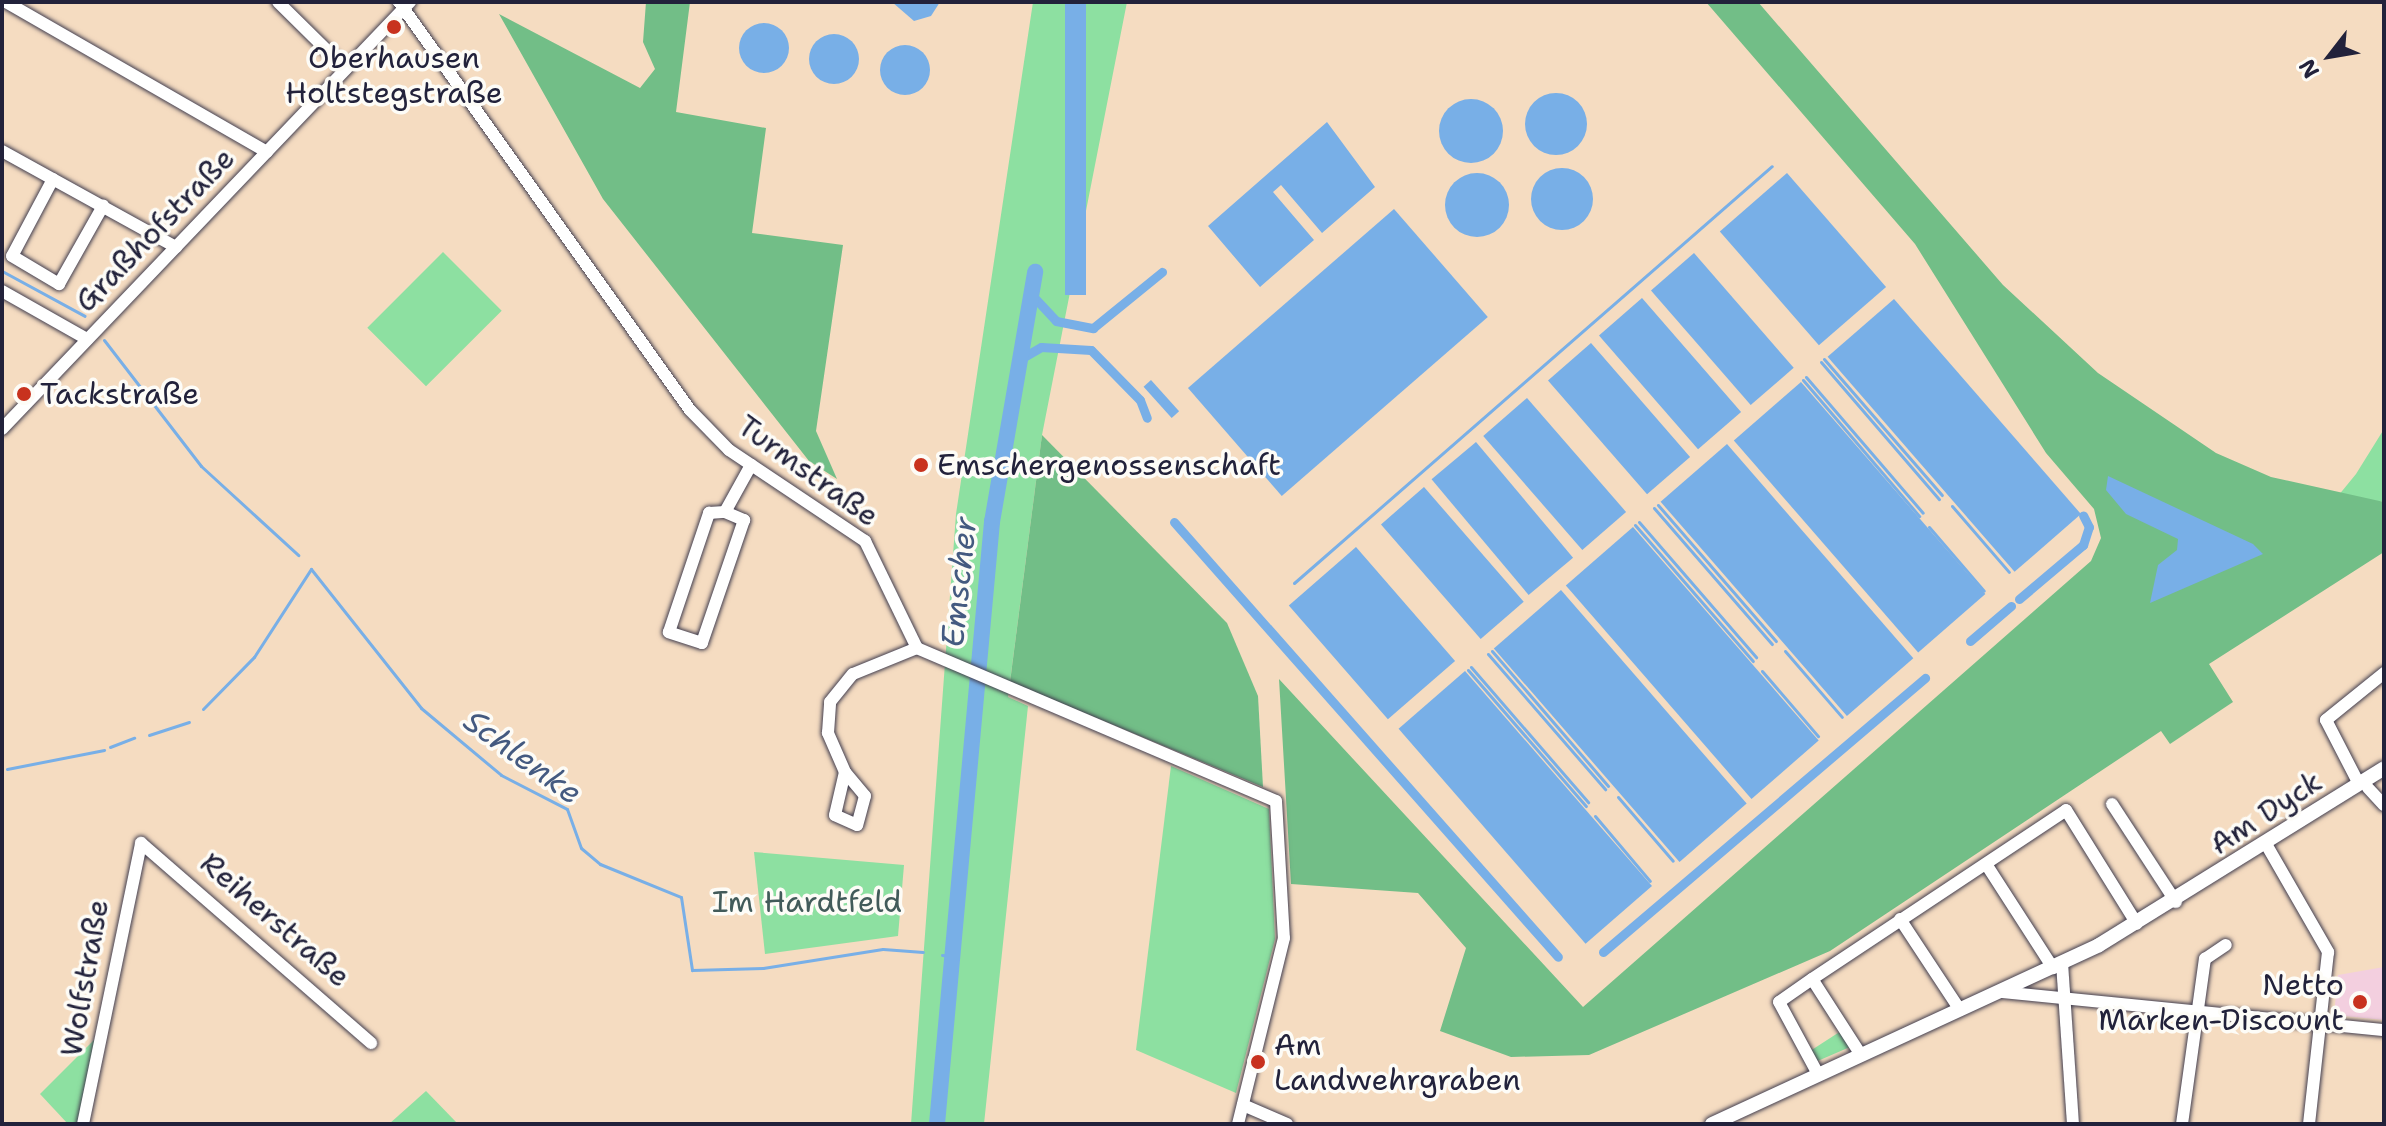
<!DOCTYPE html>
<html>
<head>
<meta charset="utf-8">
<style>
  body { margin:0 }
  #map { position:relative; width:2386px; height:1126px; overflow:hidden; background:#f5dcc1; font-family:"Shantell Sans",sans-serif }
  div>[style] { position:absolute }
  .built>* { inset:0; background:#f3cfdf }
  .green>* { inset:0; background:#8de0a1; transform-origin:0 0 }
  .forest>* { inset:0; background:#72be87 }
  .water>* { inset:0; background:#78afe7; transform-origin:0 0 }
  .round { border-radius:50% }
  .stream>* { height:3px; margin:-1.5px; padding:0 1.5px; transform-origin:1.5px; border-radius:1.5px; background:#78afe7 }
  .canal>* { height:9px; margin:-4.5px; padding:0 4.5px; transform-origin:4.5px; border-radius:4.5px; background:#78afe7 }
  .river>* { height:16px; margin:-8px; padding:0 8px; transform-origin:8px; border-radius:8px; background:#78afe7 }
  .roads { filter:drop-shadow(0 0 2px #423e4f) drop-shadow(0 0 2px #423e4f) }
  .minor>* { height:12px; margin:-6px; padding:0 6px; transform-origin:6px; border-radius:6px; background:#fff }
  .major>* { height:14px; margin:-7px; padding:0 7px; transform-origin:7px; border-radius:7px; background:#fff }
  .dots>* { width:22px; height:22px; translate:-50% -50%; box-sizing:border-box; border:4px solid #fdfcf7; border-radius:50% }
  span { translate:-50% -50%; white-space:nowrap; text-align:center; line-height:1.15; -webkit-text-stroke:7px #fdfcf7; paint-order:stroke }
  .poi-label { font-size:30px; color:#22223b }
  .left { translate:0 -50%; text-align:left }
  .right { translate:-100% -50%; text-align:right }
  .street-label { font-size:30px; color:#22223b }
  .park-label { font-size:30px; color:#425b5a }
  .water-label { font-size:32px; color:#445a80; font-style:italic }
  .frame { position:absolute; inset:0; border:4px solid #22223b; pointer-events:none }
  .north { position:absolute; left:2290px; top:16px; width:80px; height:80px; -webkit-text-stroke:6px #fdfcf7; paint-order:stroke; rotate:239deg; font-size:22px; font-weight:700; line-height:32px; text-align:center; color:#22223b }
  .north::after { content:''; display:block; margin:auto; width:28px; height:36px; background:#22223b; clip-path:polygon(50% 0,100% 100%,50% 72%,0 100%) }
</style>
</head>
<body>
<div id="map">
  <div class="built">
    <i style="clip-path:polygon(2384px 967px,2384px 1020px,2334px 1015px,2338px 975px)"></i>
  </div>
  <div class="green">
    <i style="clip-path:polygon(1033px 2px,1127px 2px,1042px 435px,1008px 697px,1028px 706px,984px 1124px,911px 1124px,956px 514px)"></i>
    <i style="left:443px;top:252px;width:83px;height:107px;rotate:45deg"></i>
    <i style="clip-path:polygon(2384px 429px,2384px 502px,2338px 496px,2356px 474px)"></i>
    <i style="clip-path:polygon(1171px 766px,1269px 809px,1275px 939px,1236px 1093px,1136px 1050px)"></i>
    <i style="clip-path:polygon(754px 852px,904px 865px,898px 936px,765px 954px)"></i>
    <i style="clip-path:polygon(1841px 1031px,1850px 1047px,1813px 1063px,1807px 1053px)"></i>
    <i style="clip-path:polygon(98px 1036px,80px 1124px,68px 1124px,40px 1094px)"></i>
    <i style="clip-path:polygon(426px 1091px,458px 1124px,389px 1124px)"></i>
  </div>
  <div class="forest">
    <i style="clip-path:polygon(646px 2px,690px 2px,676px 112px,766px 128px,752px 233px,843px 245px,816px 431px,837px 479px,809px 461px,603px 199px,499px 14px,640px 88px,655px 69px,643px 42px)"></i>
    <i style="clip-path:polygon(1706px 2px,1758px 2px,2003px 285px,2098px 373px,2216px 453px,2271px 477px,2384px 502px,2384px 552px,2209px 664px,2233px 702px,2170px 744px,2161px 731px,1830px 951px,1589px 1055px,1511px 1057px,1440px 1031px,1466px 948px,1418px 893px,1291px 884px,1279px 679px,1583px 1007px,2091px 561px,2101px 538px,2094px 509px,2046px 453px,1915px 244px)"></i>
    <i style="clip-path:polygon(1042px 435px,1227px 623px,1258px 696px,1263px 787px,1010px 682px)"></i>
  </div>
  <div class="water">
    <i style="clip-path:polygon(892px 2px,940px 2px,931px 16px,914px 21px)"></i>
    <i style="left:1065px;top:2px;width:21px;height:293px"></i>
    <i class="round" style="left:739px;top:23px;width:50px;height:50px"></i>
    <i class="round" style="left:809px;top:34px;width:50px;height:50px"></i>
    <i class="round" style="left:880px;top:45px;width:50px;height:50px"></i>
    <i class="round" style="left:1525px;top:93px;width:62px;height:62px"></i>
    <i class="round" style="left:1439px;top:99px;width:64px;height:64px"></i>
    <i style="clip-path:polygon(1327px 122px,1375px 187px,1322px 233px,1281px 185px,1273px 192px,1314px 240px,1260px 287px,1208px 226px)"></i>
    <i class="round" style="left:1531px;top:168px;width:62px;height:62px"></i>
    <i style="left:1787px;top:173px;width:151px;height:89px;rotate:49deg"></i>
    <i class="round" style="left:1445px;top:173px;width:64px;height:64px"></i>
    <i style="left:1394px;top:209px;width:143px;height:273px;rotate:49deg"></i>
    <i style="left:1694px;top:253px;width:152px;height:57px;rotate:49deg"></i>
    <i style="left:1642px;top:298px;width:151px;height:57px;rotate:49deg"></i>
    <i style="left:1894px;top:299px;width:285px;height:88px;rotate:49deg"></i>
    <i style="left:1591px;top:343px;width:151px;height:57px;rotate:49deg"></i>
    <i style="left:1151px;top:380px;width:42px;height:10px;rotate:48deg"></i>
    <i style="left:1801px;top:382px;width:281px;height:89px;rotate:49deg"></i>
    <i style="left:1527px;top:398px;width:151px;height:58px;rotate:49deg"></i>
    <i style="left:1476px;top:442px;width:151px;height:58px;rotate:50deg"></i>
    <i style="left:1727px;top:444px;width:284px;height:88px;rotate:49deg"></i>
    <i style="clip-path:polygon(2108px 476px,2253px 544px,2263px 554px,2150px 603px,2158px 565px,2177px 550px,2178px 539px,2126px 514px,2106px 490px)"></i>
    <i style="left:1424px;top:487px;width:152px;height:57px;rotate:49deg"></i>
    <i style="left:1633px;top:527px;width:283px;height:89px;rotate:49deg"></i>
    <i style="left:1356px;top:547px;width:151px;height:89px;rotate:49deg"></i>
    <i style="left:1561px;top:590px;width:283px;height:89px;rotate:49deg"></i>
    <i style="left:1465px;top:671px;width:285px;height:88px;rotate:49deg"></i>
  </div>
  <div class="stream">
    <i style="left:2px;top:271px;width:94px;rotate:28.5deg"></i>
    <i style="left:104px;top:340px;width:159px;rotate:52.4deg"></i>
    <i style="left:201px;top:466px;width:132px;rotate:42.5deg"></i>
    <i style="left:1824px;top:359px;width:180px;rotate:49.1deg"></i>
    <i style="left:1821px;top:362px;width:181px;rotate:49.3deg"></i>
    <i style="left:1806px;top:377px;width:179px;rotate:49.3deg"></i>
    <i style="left:1803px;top:380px;width:179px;rotate:49.5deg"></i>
    <i style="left:1658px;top:505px;width:180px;rotate:49.1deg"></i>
    <i style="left:1952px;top:506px;width:87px;rotate:49.2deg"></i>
    <i style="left:1654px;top:508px;width:180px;rotate:49.1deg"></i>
    <i style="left:1639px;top:522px;width:179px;rotate:49.1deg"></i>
    <i style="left:1635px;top:525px;width:180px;rotate:49.1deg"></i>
    <i style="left:1929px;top:527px;width:84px;rotate:49.3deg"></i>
    <i style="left:1294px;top:583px;width:634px;rotate:-41.1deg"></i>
    <i style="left:1492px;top:651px;width:178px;rotate:49.3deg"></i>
    <i style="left:1785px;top:651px;width:87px;rotate:49.2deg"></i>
    <i style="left:1488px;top:654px;width:179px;rotate:49.1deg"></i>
    <i style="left:1471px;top:667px;width:179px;rotate:49.1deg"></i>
    <i style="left:1468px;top:670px;width:180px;rotate:49.1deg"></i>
    <i style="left:1762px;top:671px;width:86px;rotate:49.3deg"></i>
    <i style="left:203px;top:709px;width:73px;rotate:-45.6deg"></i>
    <i style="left:254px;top:657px;width:105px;rotate:-57.1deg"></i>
    <i style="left:311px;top:569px;width:177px;rotate:51.6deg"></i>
    <i style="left:421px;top:708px;width:104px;rotate:39.9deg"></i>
    <i style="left:501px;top:775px;width:74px;rotate:27.3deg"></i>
    <i style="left:567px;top:809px;width:41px;rotate:70.3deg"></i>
    <i style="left:581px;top:848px;width:25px;rotate:40deg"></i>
    <i style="left:600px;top:864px;width:87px;rotate:22.2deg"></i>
    <i style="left:681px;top:897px;width:74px;rotate:81.4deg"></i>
    <i style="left:692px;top:970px;width:71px;rotate:-1.6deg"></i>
    <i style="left:763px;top:968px;width:121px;rotate:-9deg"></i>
    <i style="left:883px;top:949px;width:40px;rotate:4.3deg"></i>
    <i style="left:149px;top:735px;width:42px;rotate:-18deg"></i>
    <i style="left:110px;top:747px;width:26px;rotate:-21deg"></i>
    <i style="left:7px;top:769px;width:99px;rotate:-11.1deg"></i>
    <i style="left:1618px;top:797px;width:84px;rotate:49.3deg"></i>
    <i style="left:1595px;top:816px;width:85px;rotate:49.8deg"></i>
    <i style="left:942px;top:955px;width:10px;rotate:6deg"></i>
  </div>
  <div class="canal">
    <i style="left:1032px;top:295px;width:35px;rotate:47deg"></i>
    <i style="left:1056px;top:321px;width:38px;rotate:11deg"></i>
    <i style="left:1093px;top:328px;width:89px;rotate:-39.1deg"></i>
    <i style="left:1022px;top:358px;width:22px;rotate:-30deg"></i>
    <i style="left:1041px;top:347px;width:50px;rotate:3.4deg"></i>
    <i style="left:1091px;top:350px;width:70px;rotate:45.6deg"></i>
    <i style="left:1140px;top:400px;width:19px;rotate:69deg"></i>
    <i style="left:1174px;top:522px;width:580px;rotate:48.56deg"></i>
    <i style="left:2019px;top:599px;width:84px;rotate:-40.2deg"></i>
    <i style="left:2083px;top:545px;width:19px;rotate:-72deg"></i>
    <i style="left:2089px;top:527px;width:13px;rotate:-117deg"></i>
    <i style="left:1970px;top:641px;width:54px;rotate:-40.5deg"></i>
    <i style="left:1603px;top:952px;width:423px;rotate:-40.4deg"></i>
  </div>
  <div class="river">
    <i style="left:937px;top:1124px;width:605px;rotate:-84.78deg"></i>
    <i style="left:992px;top:522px;width:254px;rotate:-80.2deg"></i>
  </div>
  <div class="roads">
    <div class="minor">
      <i style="left:6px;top:2px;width:301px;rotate:29.9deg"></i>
      <i style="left:278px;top:2px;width:95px;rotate:44.6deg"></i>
      <i style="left:399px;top:2px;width:501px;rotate:54.5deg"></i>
      <i style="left:690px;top:410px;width:56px;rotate:45.7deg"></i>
      <i style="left:729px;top:450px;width:164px;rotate:33.8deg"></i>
      <i style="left:865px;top:541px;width:119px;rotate:64.1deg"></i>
      <i style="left:917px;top:648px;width:390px;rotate:23.1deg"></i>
      <i style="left:1276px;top:801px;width:137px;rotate:86.7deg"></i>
      <i style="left:1284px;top:938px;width:192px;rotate:103.9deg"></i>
      <i style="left:2px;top:151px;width:199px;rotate:28.9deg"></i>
      <i style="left:53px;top:179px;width:87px;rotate:118deg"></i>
      <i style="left:12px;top:256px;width:55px;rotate:30.8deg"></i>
      <i style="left:59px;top:284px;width:90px;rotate:-60.6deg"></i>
      <i style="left:2px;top:291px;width:98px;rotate:29.5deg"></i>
      <i style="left:2px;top:429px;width:591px;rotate:-46.3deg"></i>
      <i style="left:725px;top:512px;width:21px;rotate:23deg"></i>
      <i style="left:744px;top:520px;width:130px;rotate:108.9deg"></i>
      <i style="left:702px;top:643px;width:35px;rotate:-162deg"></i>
      <i style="left:669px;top:632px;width:126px;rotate:-71.4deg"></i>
      <i style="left:709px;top:513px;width:16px;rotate:-4deg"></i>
      <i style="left:725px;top:512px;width:54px;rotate:-61deg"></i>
      <i style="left:845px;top:772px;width:31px;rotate:50deg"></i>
      <i style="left:865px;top:796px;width:30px;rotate:105deg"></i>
      <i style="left:857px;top:825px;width:24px;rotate:-156deg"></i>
      <i style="left:835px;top:815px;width:44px;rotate:-76.9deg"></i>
      <i style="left:845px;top:772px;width:43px;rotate:-113.6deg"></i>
      <i style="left:828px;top:733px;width:31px;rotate:-86deg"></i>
      <i style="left:830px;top:702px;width:36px;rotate:-51deg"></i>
      <i style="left:853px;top:674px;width:69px;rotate:-22.1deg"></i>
      <i style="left:2359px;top:784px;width:72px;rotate:-117.3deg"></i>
      <i style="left:2326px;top:720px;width:75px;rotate:-39deg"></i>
      <i style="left:2368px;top:788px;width:23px;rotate:47deg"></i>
      <i style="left:2112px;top:804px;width:117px;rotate:56.9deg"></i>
      <i style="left:2266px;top:844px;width:125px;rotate:60.1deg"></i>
      <i style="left:2328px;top:952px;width:173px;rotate:96.3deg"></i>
      <i style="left:1986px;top:864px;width:124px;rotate:57.2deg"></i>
      <i style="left:1900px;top:919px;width:109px;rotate:56.6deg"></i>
      <i style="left:2062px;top:963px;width:161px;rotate:86.1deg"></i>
      <i style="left:1812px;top:979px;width:40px;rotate:145.1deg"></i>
      <i style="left:1779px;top:1002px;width:82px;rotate:61.6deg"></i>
      <i style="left:2001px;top:992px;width:385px;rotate:5.7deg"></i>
      <i style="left:1861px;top:1055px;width:90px;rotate:-122.8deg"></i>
      <i style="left:1812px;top:979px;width:305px;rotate:-33.6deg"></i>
      <i style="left:2066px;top:810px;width:134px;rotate:58.1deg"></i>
      <i style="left:1243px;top:1105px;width:48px;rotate:23.4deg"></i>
      <i style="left:83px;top:1124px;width:287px;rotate:-78.3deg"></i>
      <i style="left:141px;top:843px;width:305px;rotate:41deg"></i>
      <i style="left:2182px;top:1124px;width:167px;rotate:-82.1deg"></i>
      <i style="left:2205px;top:959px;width:25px;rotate:-34deg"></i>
    </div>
    <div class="major">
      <i style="left:1712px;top:1124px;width:426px;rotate:-24.8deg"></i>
      <i style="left:2099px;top:945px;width:335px;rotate:-31.8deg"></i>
    </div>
  </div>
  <div class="dots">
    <i style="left:394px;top:27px;background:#c8321e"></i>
    <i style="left:24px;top:394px;background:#c8321e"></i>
    <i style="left:921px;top:465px;background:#c8321e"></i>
    <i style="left:2360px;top:1002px;background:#c8321e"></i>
    <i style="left:1258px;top:1062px;background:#c8321e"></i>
  </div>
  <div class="poi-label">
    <span style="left:394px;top:75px">Oberhausen<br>Holtstegstraße</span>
    <span class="left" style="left:40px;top:394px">Tackstraße</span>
    <span class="left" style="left:937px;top:465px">Emschergenossenschaft</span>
    <span class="right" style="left:2344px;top:1002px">Netto<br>Marken-Discount</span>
    <span class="left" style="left:1274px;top:1062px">Am<br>Landwehrgraben</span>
  </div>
  <div class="street-label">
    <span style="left:155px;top:230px;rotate:-46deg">Graßhofstraße</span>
    <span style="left:808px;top:471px;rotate:36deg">Turmstraße</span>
    <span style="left:2266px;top:813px;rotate:-33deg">Am Dyck</span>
    <span style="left:275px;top:920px;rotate:41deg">Reiherstraße</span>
    <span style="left:85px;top:978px;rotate:-80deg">Wolfstraße</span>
  </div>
  <div class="park-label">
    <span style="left:807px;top:902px">Im Hardtfeld</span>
  </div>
  <div class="water-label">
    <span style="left:959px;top:582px;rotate:-84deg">Emscher</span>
    <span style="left:523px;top:757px;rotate:36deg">Schlenke</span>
  </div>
  <div class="frame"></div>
  <div class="north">N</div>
</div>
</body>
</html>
